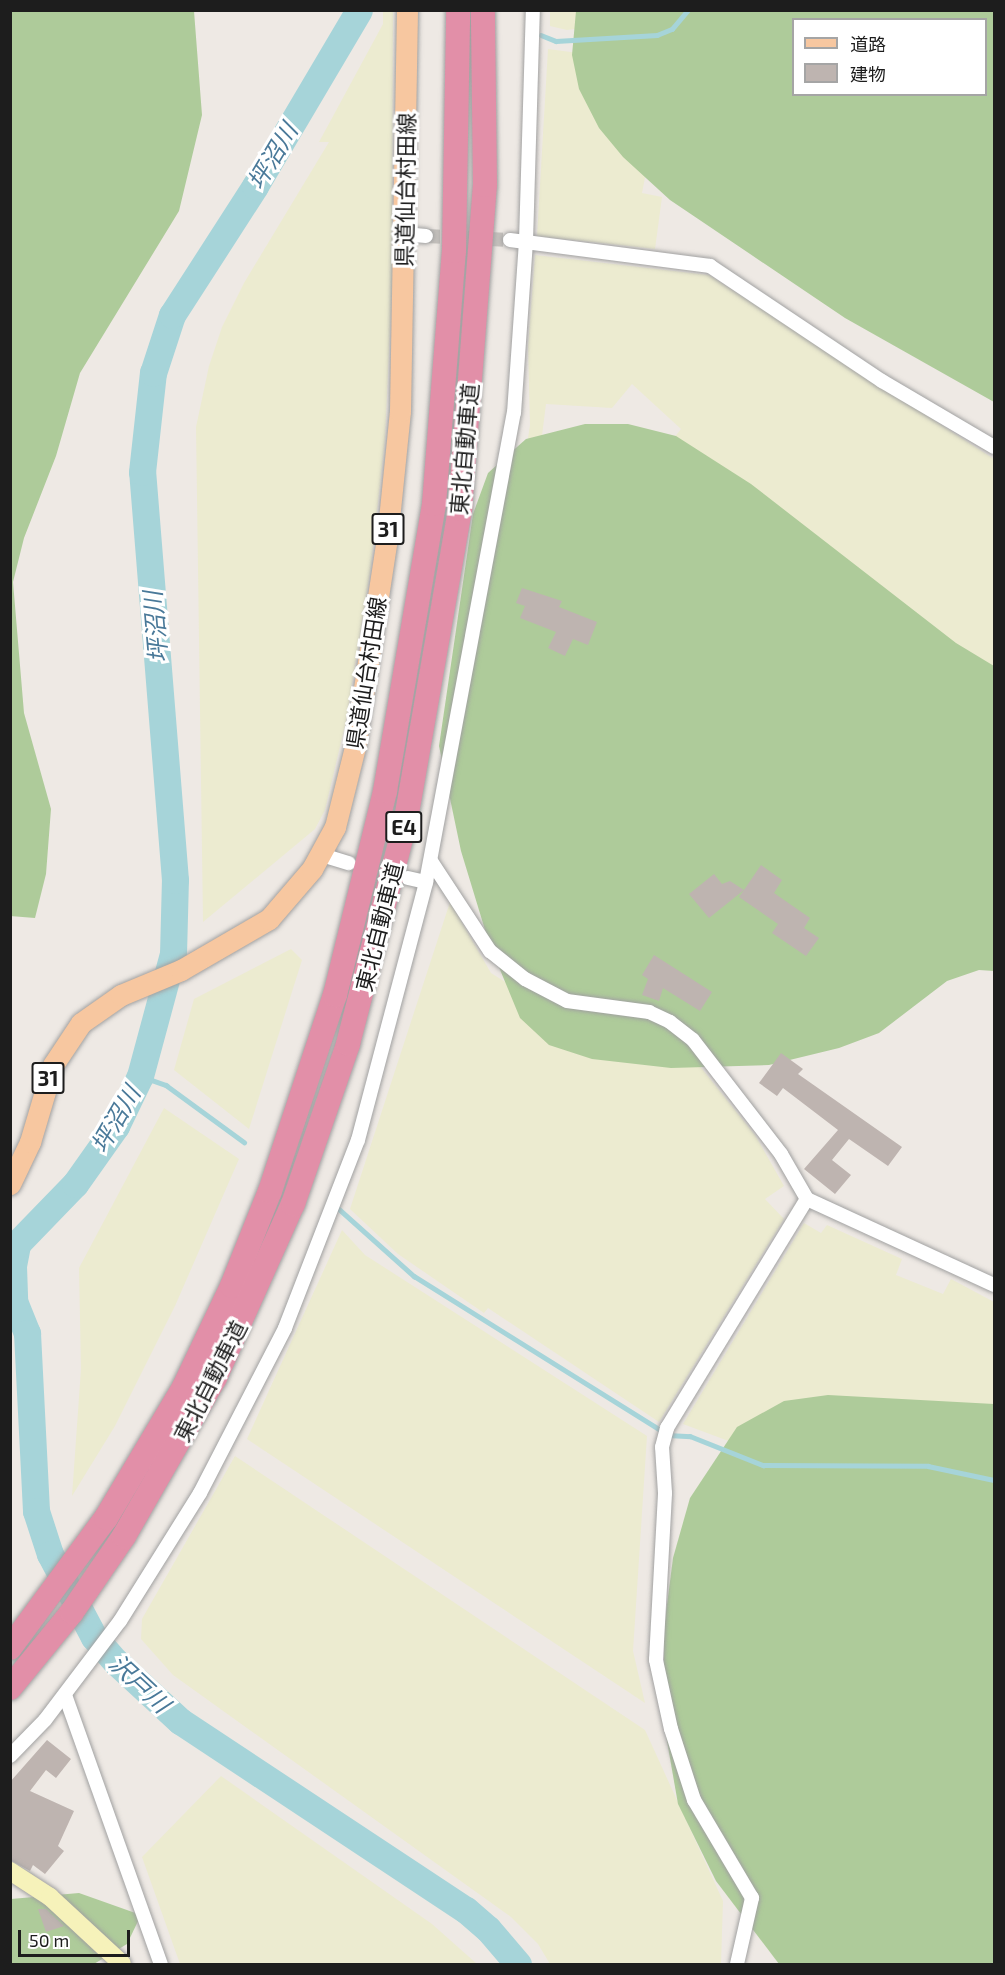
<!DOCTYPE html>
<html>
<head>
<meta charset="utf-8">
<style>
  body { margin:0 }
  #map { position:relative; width:1005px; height:1975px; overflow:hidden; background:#eee9e4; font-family:"Exo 2","Noto Sans JP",sans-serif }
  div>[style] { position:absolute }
  .farmland>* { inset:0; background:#ecebd0 }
  .forest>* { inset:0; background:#aecb9a }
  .stream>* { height:4.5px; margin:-2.25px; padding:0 2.25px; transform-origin:2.25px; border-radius:2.25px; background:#a6d4d9 }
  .river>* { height:27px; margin:-13.5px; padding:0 13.5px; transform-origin:13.5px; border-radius:13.5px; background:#a6d4d9 }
  .building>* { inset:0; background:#beb4b0 }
  .street-tunnel>* { height:14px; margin-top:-7px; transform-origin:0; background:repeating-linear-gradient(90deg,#c4c0bc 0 14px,transparent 0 21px) }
  .roads { filter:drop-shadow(0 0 2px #a1a1a1) drop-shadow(0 0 2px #a1a1a1) }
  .street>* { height:14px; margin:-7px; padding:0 7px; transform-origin:7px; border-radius:7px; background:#fff }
  .secondary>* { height:18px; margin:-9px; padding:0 9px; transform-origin:9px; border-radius:9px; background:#f6f2ba }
  .primary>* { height:21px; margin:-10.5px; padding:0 10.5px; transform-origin:10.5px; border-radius:10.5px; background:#f7c7a0 }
  .highway>* { height:24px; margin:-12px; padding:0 12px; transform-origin:12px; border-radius:12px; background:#e28fa8 }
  span { translate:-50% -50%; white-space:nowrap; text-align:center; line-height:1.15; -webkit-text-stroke:6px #fff; paint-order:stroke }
  .shield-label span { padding:2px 4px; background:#fff; border:2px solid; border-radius:4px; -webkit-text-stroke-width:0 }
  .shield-label { font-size:21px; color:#1d1d1d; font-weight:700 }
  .street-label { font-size:22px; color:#1d1d1d }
  .water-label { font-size:24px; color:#497999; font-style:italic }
  .frame { position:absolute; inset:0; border:12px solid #1d1d1d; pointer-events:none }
  .legend { position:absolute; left:792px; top:18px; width:195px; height:78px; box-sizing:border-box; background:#fff; border:2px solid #a5a5a5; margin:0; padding:8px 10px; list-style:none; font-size:18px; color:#1d1d1d }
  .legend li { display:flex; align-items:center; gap:12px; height:30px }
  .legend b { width:30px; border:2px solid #a5a5a5 }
  .scale { position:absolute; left:18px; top:1930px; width:112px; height:27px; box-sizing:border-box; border:3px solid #1d1d1d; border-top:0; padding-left:8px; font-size:18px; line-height:21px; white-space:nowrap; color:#1d1d1d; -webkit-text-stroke:4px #fff; paint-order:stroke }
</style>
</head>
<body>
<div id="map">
  <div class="farmland">
    <i style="clip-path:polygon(383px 11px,393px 11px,392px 285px,385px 439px,371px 566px,346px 721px,325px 810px,315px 829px,203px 922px,196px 427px,209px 366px,222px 327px,244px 283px,329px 142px,319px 142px,383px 24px)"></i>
    <i style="clip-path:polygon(550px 11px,681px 11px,678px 15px,567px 30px,550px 26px)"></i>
    <i style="clip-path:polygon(548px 49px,586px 54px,652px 141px,642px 193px,662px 197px,655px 249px,537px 236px)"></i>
    <i style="clip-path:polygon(535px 255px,709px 275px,994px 459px,994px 677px,659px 457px,681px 429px,632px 384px,612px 408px,546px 404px,539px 460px,513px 539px,530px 425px,528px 346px)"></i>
    <i style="clip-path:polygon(450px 902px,491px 973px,560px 1017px,687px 1050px,755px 1135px,784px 1186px,765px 1199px,784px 1219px,659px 1422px,488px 1308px,484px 1313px,398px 1254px,350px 1209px)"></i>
    <i style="clip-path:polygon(291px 949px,302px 960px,249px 1129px,174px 1070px,194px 999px)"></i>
    <i style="clip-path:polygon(164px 1108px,239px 1159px,175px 1306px,115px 1426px,72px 1496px,81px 1369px,79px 1268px)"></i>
    <i style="clip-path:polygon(804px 1223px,821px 1233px,827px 1225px,902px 1259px,896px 1275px,943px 1294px,951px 1279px,994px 1302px,994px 1467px,769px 1456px,683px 1424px)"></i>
    <i style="clip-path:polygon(342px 1230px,365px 1255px,647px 1436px,633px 1651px,645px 1703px,247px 1439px)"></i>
    <i style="clip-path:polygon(235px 1456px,645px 1730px,723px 1901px,721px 1964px,550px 1964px,538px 1944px,511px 1917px,173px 1675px,141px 1639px,142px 1619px)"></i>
    <i style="clip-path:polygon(221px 1776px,432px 1924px,477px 1964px,180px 1964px,142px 1857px)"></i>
  </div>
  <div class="forest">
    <i style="clip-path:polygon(11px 10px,194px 11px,202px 115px,179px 211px,80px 373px,56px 456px,24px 538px,13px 582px,24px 713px,51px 809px,46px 874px,35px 918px,10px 916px)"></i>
    <i style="clip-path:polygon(evenodd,576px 11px,994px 11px,994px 402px,845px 318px,670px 200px,623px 157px,599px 128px,579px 89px,572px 55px,576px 11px,794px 20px,986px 20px,986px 94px,794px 94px,794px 20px)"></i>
    <i style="clip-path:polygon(585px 424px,628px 424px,676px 436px,751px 484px,956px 643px,994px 666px,994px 971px,979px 970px,947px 981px,879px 1033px,839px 1048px,769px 1065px,671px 1068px,592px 1059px,549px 1045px,520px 1018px,489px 943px,461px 851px,439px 746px,473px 514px,488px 473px,526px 439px)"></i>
    <i style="clip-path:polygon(828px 1395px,994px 1404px,994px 1964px,779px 1964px,716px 1881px,678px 1804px,664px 1724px,664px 1628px,673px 1558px,690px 1498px,737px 1427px,784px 1401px)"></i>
    <i style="clip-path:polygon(79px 1893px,141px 1915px,127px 1944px,94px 1964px,11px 1964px,11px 1899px)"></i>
  </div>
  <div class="stream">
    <i style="left:541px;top:35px;width:16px;rotate:22deg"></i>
    <i style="left:556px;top:41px;width:101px;rotate:-3.4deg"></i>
    <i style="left:657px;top:35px;width:16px;rotate:-22deg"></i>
    <i style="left:672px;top:29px;width:25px;rotate:-50deg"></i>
    <i style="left:140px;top:1076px;width:28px;rotate:19deg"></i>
    <i style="left:166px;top:1085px;width:97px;rotate:36.2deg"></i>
    <i style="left:339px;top:1209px;width:101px;rotate:41.8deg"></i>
    <i style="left:414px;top:1276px;width:300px;rotate:32deg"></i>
    <i style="left:668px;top:1435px;width:22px;rotate:3deg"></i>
    <i style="left:690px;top:1436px;width:79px;rotate:21.7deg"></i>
    <i style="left:763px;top:1465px;width:165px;rotate:0.3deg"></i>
    <i style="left:928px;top:1466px;width:67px;rotate:12deg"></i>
  </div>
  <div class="river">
    <i style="left:17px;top:1245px;width:21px;rotate:101deg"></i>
    <i style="left:13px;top:1266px;width:35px;rotate:88deg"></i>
    <i style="left:14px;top:1301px;width:35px;rotate:68deg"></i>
    <i style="left:27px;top:1333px;width:178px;rotate:87.1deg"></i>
    <i style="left:36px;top:1511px;width:45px;rotate:72deg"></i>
    <i style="left:50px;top:1554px;width:94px;rotate:62.1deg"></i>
    <i style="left:94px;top:1637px;width:33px;rotate:49deg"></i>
    <i style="left:116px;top:1662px;width:87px;rotate:42.7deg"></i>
    <i style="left:180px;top:1721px;width:343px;rotate:33.5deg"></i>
    <i style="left:466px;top:1910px;width:29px;rotate:41deg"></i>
    <i style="left:488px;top:1929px;width:46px;rotate:49.4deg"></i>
    <i style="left:10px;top:1251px;width:93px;rotate:-45.9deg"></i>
    <i style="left:75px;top:1184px;width:71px;rotate:-54.7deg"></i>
    <i style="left:116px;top:1126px;width:55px;rotate:-64.4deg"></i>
    <i style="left:140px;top:1076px;width:126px;rotate:-74.9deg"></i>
    <i style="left:173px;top:954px;width:74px;rotate:-88.5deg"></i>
    <i style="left:175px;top:880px;width:409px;rotate:-94.6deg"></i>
    <i style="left:142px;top:472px;width:100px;rotate:-83.7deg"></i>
    <i style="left:153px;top:373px;width:61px;rotate:-71.9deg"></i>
    <i style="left:172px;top:315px;width:153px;rotate:-57.2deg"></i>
    <i style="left:255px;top:186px;width:204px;rotate:-59.4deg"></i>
  </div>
  <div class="building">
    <i style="clip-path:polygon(522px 588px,562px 601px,559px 607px,597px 622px,588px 645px,573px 639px,565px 656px,548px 648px,556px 632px,520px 618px,525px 606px,516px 603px)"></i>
    <i style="clip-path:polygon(761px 865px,782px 880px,774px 893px,810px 918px,804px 928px,819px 938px,806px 956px,772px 933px,778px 924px,739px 897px,744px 890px,709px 918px,689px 894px,714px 874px,722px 884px,730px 881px,744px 890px)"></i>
    <i style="clip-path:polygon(654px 955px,712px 992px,700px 1011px,663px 988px,659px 1001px,642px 995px,648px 979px,642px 975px)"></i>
    <i style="clip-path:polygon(781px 1053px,803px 1069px,798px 1074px,902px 1147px,888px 1166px,849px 1139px,832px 1160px,851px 1175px,835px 1194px,804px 1169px,838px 1130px,783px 1088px,777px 1096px,759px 1083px)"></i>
    <i style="clip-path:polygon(47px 1740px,71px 1759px,56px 1778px,46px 1770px,30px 1791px,74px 1811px,58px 1846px,64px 1851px,45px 1874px,33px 1865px,30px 1871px,10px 1860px,10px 1782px)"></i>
    <i style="clip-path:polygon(38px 1909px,46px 1909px,64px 1926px,46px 1932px)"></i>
  </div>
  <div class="street-tunnel">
    <i style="left:426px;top:236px;width:84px;rotate:2.7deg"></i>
  </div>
  <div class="roads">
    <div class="street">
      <i style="left:404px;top:234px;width:22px;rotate:5deg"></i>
      <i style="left:510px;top:240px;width:202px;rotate:7.4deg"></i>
      <i style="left:710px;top:266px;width:207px;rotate:33.8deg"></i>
      <i style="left:882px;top:381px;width:130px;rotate:30.5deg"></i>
      <i style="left:322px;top:855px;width:28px;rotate:17deg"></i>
      <i style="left:431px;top:861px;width:108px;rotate:56.8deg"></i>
      <i style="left:490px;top:951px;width:45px;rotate:38.7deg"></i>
      <i style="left:525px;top:979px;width:47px;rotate:27.6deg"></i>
      <i style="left:567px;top:1001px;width:83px;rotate:7.6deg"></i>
      <i style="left:649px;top:1012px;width:23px;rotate:25deg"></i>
      <i style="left:670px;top:1022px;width:29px;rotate:38deg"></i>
      <i style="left:693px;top:1040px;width:144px;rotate:52.3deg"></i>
      <i style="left:781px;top:1154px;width:52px;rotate:60deg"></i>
      <i style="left:807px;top:1199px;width:206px;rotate:24.7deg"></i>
      <i style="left:408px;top:878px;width:18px;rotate:13deg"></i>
      <i style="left:65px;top:1695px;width:286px;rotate:70.4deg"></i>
      <i style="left:10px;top:1756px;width:50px;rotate:-45.8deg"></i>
      <i style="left:45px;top:1720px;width:124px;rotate:-52.9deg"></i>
      <i style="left:120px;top:1621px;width:151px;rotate:-58deg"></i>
      <i style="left:200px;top:1493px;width:186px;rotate:-62.7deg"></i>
      <i style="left:285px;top:1328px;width:202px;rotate:-68.8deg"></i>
      <i style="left:358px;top:1140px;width:267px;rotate:-75.2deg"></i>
      <i style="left:426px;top:882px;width:477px;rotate:-79.4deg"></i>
      <i style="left:514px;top:413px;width:172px;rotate:-86deg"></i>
      <i style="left:526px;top:241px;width:231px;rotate:-88.3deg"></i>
      <i style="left:737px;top:1964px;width:68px;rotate:-77.2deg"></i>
      <i style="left:752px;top:1898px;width:114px;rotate:-120.6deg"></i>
      <i style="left:694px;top:1800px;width:75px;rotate:-107.9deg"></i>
      <i style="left:671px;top:1729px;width:71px;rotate:-102.3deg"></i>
      <i style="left:656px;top:1660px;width:167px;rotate:-86.9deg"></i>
      <i style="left:665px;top:1493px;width:46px;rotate:-93.7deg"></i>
      <i style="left:662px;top:1447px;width:20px;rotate:-75deg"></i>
      <i style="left:667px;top:1428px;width:268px;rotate:-58.6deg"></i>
    </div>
    <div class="secondary">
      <i style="left:10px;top:1871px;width:48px;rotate:33deg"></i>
      <i style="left:50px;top:1897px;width:98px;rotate:42.9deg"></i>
    </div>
    <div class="primary">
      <i style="left:10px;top:1184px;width:47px;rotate:-64.5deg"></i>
      <i style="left:30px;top:1142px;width:80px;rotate:-73.4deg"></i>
      <i style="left:53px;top:1065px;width:50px;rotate:-56.3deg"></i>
      <i style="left:81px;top:1023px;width:49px;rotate:-35deg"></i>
      <i style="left:121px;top:995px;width:65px;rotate:-22.6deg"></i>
      <i style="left:181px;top:970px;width:102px;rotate:-30.1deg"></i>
      <i style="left:269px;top:919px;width:66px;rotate:-49.3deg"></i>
      <i style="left:312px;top:869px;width:48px;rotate:-61.3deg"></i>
      <i style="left:335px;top:827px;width:82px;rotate:-76deg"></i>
      <i style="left:355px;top:747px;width:210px;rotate:-81.3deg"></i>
      <i style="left:387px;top:539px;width:129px;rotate:-84.2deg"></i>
      <i style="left:400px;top:411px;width:401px;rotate:-89deg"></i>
    </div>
    <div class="highway">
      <i style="left:10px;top:1648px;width:162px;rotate:-53.6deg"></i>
      <i style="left:106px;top:1518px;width:152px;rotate:-59.2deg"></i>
      <i style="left:184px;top:1387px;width:112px;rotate:-64.6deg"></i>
      <i style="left:232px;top:1286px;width:102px;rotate:-68.2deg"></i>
      <i style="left:270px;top:1191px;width:206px;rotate:-71.7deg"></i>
      <i style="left:335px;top:995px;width:210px;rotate:-76.2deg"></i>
      <i style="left:385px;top:791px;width:291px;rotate:-80.3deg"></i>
      <i style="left:434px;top:504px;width:254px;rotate:-85.5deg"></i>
      <i style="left:454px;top:251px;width:241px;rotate:-89deg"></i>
      <i style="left:10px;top:1688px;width:98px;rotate:-50.8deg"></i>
      <i style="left:72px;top:1612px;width:92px;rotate:-55.6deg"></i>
      <i style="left:124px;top:1536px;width:182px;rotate:-60.1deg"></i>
      <i style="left:215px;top:1378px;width:191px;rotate:-65.9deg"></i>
      <i style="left:293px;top:1204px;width:169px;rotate:-71deg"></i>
      <i style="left:348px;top:1044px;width:232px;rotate:-75.5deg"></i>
      <i style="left:406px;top:819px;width:315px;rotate:-80.1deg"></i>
      <i style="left:460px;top:509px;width:325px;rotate:-85.6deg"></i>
      <i style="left:485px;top:185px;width:175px;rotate:-90.7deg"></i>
    </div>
  </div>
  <div class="shield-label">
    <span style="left:388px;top:529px">31</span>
    <span style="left:404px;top:827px">E4</span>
    <span style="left:48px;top:1078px">31</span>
  </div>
  <div class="street-label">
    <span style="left:405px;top:190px;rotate:-89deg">県道仙台村田線</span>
    <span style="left:464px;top:449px;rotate:-85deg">東北自動車道</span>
    <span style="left:366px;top:673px;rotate:-81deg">県道仙台村田線</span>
    <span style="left:379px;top:927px;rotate:-76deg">東北自動車道</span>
    <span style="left:210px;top:1381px;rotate:-63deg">東北自動車道</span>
  </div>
  <div class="water-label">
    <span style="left:272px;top:156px;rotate:-59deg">坪沼川</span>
    <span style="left:155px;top:627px;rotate:-95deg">坪沼川</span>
    <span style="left:115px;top:1119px;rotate:-60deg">坪沼川</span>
    <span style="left:140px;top:1683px;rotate:43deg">沢戸川</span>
  </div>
  <div class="frame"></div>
  <ul class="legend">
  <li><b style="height:8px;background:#f7c7a0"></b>道路</li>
  <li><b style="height:16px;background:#beb4b0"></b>建物</li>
  </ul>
  <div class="scale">50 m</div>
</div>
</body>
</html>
